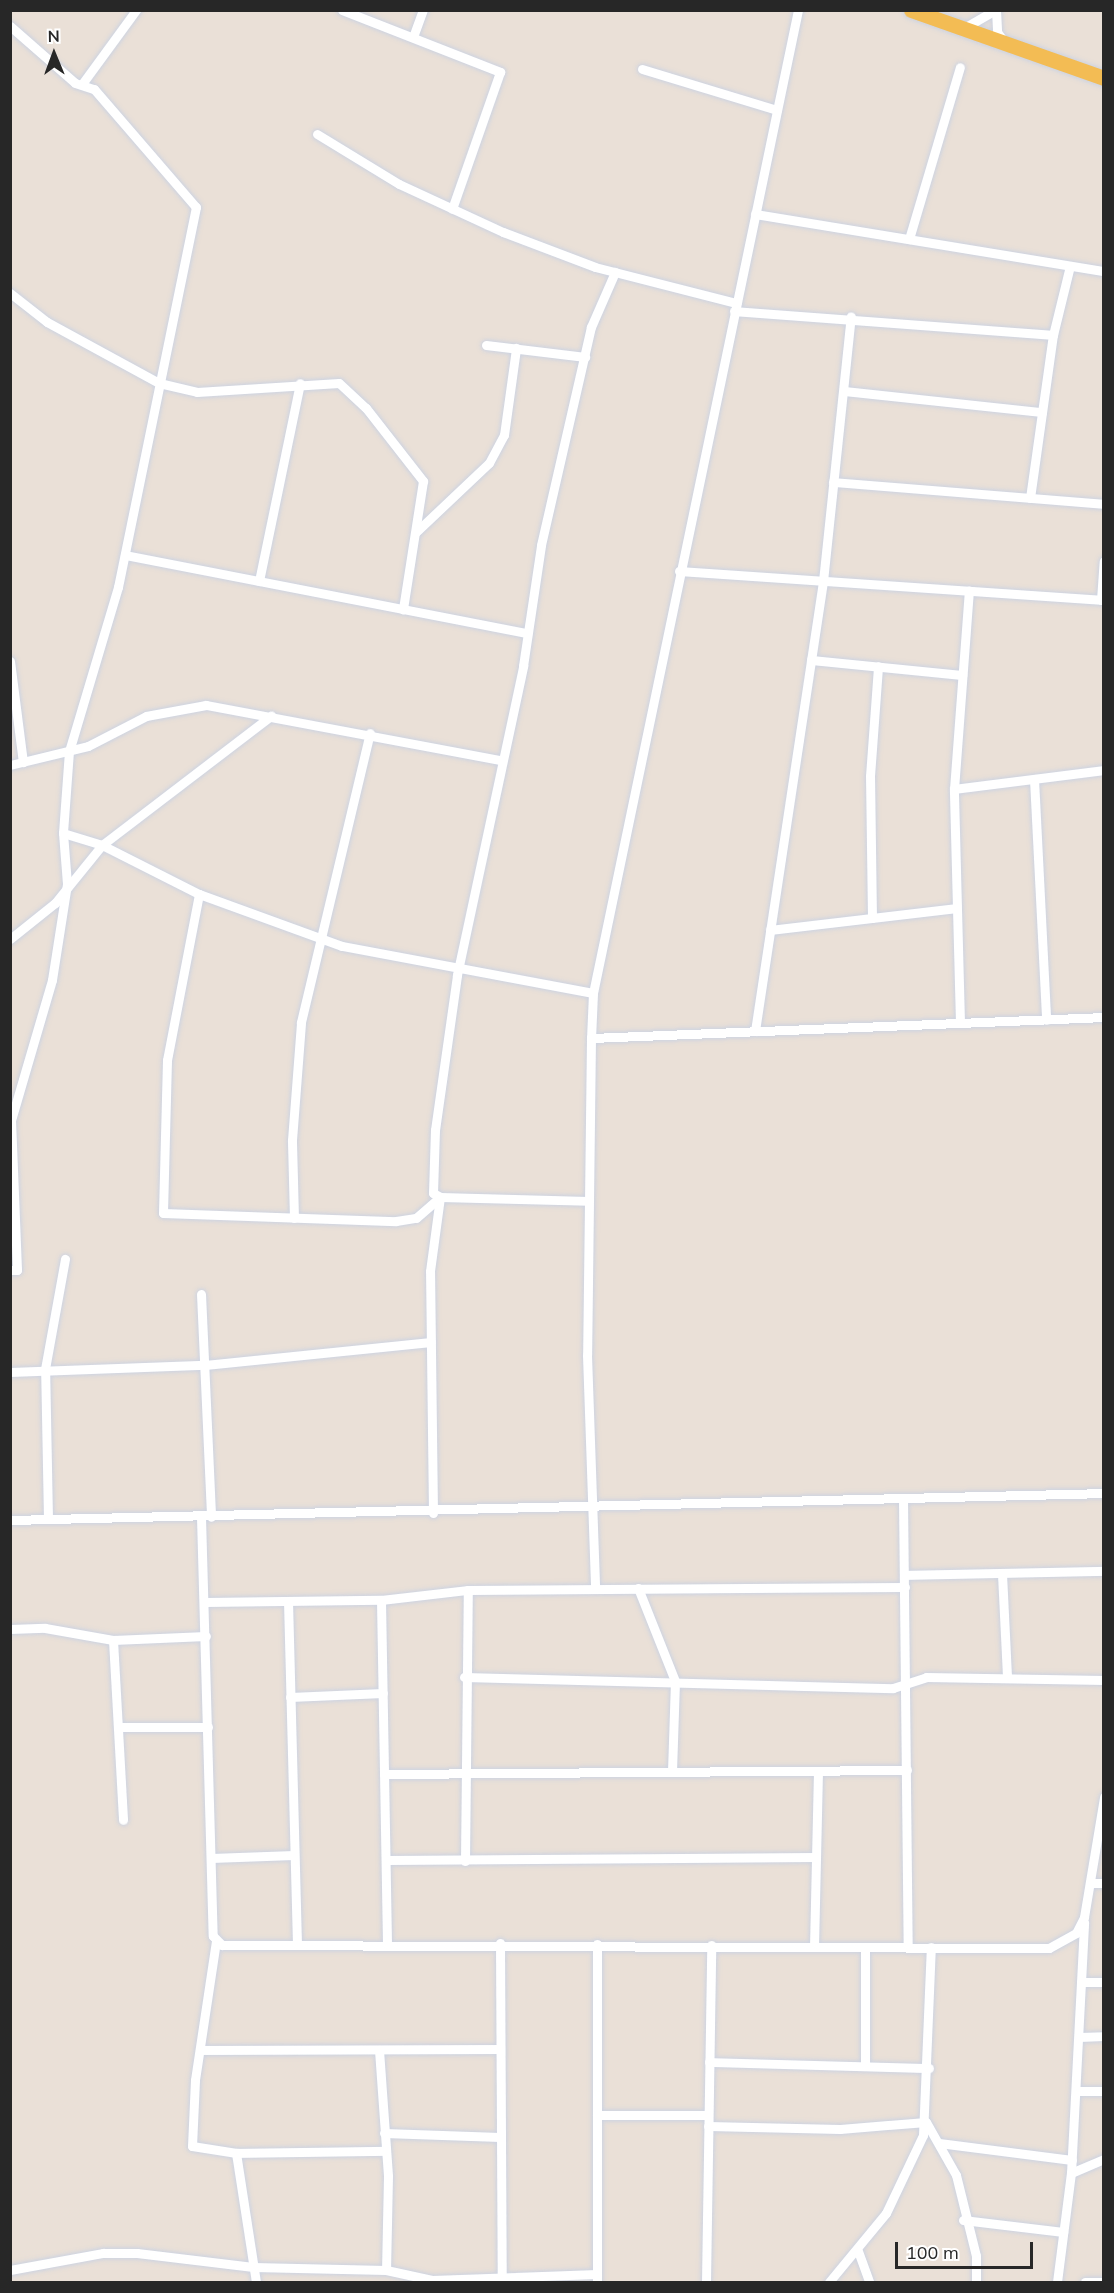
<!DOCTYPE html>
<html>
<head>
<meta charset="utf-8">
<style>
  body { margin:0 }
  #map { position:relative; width:1114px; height:2293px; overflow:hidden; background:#eae0d7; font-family:Mulish,sans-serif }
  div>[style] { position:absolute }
  .roads { filter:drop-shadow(0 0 2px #cdd3e1) drop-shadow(0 0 2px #cdd3e1) }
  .street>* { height:9px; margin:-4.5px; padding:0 4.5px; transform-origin:4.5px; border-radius:4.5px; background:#fff }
  .primary>* { height:15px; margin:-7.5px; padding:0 7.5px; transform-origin:7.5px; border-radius:7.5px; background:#f3bc54 }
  span { translate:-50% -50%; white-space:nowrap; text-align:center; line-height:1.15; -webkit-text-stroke:6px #fff; paint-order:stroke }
  .frame { position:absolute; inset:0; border:12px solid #272727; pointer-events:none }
  .north { position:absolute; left:24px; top:24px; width:60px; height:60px; -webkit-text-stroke:4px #fff; paint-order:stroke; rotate:359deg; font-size:16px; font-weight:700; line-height:24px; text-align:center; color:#272727 }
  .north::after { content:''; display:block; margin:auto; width:21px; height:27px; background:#272727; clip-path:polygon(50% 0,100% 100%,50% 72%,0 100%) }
  .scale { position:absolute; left:895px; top:2242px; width:138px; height:27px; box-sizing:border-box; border:3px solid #272727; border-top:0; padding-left:8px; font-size:18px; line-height:21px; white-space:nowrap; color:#272727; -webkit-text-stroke:4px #fff; paint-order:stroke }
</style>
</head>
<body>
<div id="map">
  <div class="roads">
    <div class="street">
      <i style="left:342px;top:10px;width:170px;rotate:21.4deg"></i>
      <i style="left:500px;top:72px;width:145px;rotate:109.3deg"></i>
      <i style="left:798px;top:10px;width:1004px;rotate:101.78deg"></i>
      <i style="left:593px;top:993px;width:45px;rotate:92.5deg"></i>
      <i style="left:591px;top:1038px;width:513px;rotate:-2.34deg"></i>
      <i style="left:996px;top:10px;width:22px;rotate:87deg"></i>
      <i style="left:997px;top:32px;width:10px;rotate:53deg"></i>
      <i style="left:10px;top:26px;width:86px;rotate:41.2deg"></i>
      <i style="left:75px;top:83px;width:20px;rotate:18deg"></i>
      <i style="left:94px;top:89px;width:156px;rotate:49.2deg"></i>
      <i style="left:196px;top:207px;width:388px;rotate:101.6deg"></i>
      <i style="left:118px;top:587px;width:171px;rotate:106.6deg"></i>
      <i style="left:69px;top:751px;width:82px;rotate:94.2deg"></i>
      <i style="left:63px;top:833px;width:51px;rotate:85.5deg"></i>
      <i style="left:67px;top:884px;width:97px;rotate:98.9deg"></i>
      <i style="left:52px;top:980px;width:146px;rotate:106.3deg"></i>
      <i style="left:11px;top:1120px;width:150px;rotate:87.7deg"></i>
      <i style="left:17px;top:1270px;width:7px;rotate:180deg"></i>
      <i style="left:964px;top:28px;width:36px;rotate:-30deg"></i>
      <i style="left:413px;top:37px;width:29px;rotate:-70deg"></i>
      <i style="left:642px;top:69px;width:141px;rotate:16.9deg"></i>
      <i style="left:82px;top:84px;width:92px;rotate:-53.9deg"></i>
      <i style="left:317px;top:134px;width:96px;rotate:31.4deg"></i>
      <i style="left:399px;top:184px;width:115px;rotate:24.8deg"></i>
      <i style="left:503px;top:232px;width:98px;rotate:20.8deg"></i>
      <i style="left:595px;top:267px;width:146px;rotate:14.3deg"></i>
      <i style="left:755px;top:214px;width:354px;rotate:9.3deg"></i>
      <i style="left:909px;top:239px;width:179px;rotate:-73.5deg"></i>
      <i style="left:10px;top:293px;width:47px;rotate:38.1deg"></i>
      <i style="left:47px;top:322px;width:128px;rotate:28.6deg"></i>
      <i style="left:159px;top:383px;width:39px;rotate:13deg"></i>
      <i style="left:197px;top:392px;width:142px;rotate:-3.6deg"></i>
      <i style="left:339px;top:383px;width:37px;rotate:43deg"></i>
      <i style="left:366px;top:408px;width:93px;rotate:52deg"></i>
      <i style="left:423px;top:481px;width:130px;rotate:98.9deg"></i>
      <i style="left:734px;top:311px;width:320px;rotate:4.3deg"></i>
      <i style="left:486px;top:345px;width:100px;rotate:6.9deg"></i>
      <i style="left:844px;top:391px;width:199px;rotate:6.1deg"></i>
      <i style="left:833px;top:482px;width:272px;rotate:4.6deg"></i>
      <i style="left:1030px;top:498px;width:165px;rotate:-82deg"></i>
      <i style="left:1053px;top:335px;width:71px;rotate:-76.2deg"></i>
      <i style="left:416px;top:532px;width:100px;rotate:-43.4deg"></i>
      <i style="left:489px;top:463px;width:32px;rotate:-62deg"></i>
      <i style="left:504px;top:435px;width:88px;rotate:-82.1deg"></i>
      <i style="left:125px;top:555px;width:410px;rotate:11deg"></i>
      <i style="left:679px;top:571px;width:426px;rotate:3.9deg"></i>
      <i style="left:259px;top:581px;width:202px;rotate:-78.3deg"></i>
      <i style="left:1101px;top:600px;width:39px;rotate:-86deg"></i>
      <i style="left:811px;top:660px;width:152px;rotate:5.7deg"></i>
      <i style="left:10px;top:661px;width:102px;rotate:82.7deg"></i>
      <i style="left:10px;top:765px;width:80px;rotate:-13.7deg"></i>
      <i style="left:88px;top:746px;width:65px;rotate:-27.3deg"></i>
      <i style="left:146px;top:716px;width:61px;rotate:-10.4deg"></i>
      <i style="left:206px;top:705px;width:299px;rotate:10.6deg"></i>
      <i style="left:1034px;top:779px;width:241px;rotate:87.1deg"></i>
      <i style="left:954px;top:789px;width:151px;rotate:-7.2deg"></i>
      <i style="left:63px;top:833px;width:41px;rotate:17.1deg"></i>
      <i style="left:102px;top:845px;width:109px;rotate:26.8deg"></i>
      <i style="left:199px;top:894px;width:152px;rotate:20deg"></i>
      <i style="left:342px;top:946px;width:255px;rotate:10.6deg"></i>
      <i style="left:199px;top:894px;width:169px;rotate:100.9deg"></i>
      <i style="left:167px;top:1060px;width:153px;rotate:91.5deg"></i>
      <i style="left:163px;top:1213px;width:233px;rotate:2deg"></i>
      <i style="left:396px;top:1221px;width:20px;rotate:-9deg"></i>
      <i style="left:416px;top:1218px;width:32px;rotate:-41deg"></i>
      <i style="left:440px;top:1197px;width:148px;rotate:1.5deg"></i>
      <i style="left:872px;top:918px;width:142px;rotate:-90.8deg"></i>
      <i style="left:870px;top:776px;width:110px;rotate:-85.8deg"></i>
      <i style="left:770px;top:930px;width:188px;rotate:-6.7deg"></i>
      <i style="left:10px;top:939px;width:58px;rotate:-38.7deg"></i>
      <i style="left:55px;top:903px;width:75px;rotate:-51deg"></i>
      <i style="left:102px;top:845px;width:213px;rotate:-37.4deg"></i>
      <i style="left:960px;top:1023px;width:234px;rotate:-91.5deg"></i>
      <i style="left:954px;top:789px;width:199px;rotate:-85.7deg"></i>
      <i style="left:755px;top:1031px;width:455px;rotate:-81.4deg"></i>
      <i style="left:823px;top:581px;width:266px;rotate:-84deg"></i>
      <i style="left:591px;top:1038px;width:317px;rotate:90.7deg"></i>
      <i style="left:587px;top:1355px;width:233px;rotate:88deg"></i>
      <i style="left:294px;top:1218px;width:78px;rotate:-91.5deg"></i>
      <i style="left:292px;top:1140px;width:118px;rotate:-85.6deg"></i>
      <i style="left:301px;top:1022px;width:297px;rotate:-76.6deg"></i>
      <i style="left:201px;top:1294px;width:223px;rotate:87.4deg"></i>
      <i style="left:10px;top:1372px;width:195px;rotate:-2.1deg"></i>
      <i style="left:205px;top:1365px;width:227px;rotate:-5.8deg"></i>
      <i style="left:903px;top:1498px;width:449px;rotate:89.4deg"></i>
      <i style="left:433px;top:1513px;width:242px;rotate:-90.7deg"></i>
      <i style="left:430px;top:1271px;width:75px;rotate:-82.3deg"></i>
      <i style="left:440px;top:1197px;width:8px;rotate:-150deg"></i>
      <i style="left:433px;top:1193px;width:63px;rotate:-88.2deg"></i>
      <i style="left:435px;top:1130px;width:157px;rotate:-81.9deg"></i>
      <i style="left:457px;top:975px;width:316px;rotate:-77.9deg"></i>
      <i style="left:523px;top:666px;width:122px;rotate:-81.5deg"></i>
      <i style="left:541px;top:545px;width:224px;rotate:-77.1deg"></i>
      <i style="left:591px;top:327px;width:60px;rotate:-66.4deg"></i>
      <i style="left:201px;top:1517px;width:419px;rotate:88.4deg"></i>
      <i style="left:213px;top:1936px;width:13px;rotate:45deg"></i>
      <i style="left:222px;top:1945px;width:827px;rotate:0.21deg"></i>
      <i style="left:1049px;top:1948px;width:31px;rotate:-29deg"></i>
      <i style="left:1076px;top:1933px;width:18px;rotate:-63deg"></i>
      <i style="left:1084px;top:1917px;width:122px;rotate:-80.5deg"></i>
      <i style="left:48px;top:1519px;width:150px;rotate:-91.1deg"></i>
      <i style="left:45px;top:1369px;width:112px;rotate:-79.7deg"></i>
      <i style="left:10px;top:1520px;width:1094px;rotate:-1.41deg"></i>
      <i style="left:1002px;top:1574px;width:103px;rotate:87.2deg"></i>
      <i style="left:905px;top:1575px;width:199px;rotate:-1.2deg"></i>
      <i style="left:638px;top:1588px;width:100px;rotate:68.3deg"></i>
      <i style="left:675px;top:1681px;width:89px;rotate:91.9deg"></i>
      <i style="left:381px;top:1600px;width:343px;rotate:89deg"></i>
      <i style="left:288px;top:1601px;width:342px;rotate:88.5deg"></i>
      <i style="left:205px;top:1602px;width:176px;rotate:-0.7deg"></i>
      <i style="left:381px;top:1600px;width:88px;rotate:-6.6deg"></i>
      <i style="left:468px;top:1590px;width:437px;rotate:-0.4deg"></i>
      <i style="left:10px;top:1629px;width:35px;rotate:-2deg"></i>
      <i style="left:45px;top:1628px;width:69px;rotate:10deg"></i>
      <i style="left:113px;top:1640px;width:93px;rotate:-2.5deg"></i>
      <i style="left:113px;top:1640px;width:180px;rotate:86.8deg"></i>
      <i style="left:464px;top:1677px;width:429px;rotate:1.5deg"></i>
      <i style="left:893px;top:1688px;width:35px;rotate:-18deg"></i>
      <i style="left:926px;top:1677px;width:178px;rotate:1deg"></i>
      <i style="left:290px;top:1697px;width:93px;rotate:-2.5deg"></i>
      <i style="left:119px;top:1727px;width:89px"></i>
      <i style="left:384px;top:1774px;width:523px;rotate:-0.44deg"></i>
      <i style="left:211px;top:1858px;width:83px;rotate:-2.1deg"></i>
      <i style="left:386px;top:1860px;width:430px;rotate:-0.4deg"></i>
      <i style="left:465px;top:1861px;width:271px;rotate:-89.4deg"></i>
      <i style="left:1090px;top:1883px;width:14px"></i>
      <i style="left:216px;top:1941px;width:141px;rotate:98.6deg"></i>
      <i style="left:195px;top:2080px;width:66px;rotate:92.6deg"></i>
      <i style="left:192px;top:2146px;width:45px;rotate:9deg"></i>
      <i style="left:236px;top:2153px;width:150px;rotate:-0.8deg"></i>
      <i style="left:500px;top:1943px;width:339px;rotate:89.7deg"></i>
      <i style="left:814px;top:1947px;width:176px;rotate:-88.7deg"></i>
      <i style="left:865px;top:1947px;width:119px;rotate:90deg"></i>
      <i style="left:1081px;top:1982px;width:23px"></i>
      <i style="left:1079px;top:2037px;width:25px;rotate:-2deg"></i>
      <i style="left:201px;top:2050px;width:299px;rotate:-0.2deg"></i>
      <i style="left:379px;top:2050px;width:126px;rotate:85.9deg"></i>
      <i style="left:388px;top:2176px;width:94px;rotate:91.2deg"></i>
      <i style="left:709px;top:2062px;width:220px;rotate:1.6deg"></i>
      <i style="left:1076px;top:2091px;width:28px"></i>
      <i style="left:597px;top:2115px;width:111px"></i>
      <i style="left:708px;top:2126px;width:132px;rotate:1.3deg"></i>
      <i style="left:840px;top:2129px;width:86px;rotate:-4.7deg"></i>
      <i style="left:926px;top:2122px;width:61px;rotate:60.5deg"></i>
      <i style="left:956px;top:2175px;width:83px;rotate:76.1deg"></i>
      <i style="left:976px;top:2256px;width:26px;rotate:90deg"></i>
      <i style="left:384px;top:2133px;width:116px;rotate:2deg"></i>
      <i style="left:939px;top:2143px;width:134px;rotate:7.3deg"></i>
      <i style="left:236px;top:2153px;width:131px;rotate:81.2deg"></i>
      <i style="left:1071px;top:2173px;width:36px;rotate:-23deg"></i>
      <i style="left:963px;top:2220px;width:101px;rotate:6.8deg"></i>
      <i style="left:858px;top:2251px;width:33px;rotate:70deg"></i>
      <i style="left:10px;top:2270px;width:95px;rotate:-10.4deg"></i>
      <i style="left:103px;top:2253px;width:34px"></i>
      <i style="left:137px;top:2253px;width:117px;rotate:6.9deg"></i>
      <i style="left:253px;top:2267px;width:133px;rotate:1.3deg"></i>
      <i style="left:386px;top:2270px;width:47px;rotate:12.3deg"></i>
      <i style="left:432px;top:2280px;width:165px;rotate:-2.1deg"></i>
      <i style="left:597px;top:2282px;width:338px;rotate:-90deg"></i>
      <i style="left:706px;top:2282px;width:337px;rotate:-89.1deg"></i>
      <i style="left:829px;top:2282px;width:89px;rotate:-50.4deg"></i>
      <i style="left:886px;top:2213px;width:86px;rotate:-64.6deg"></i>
      <i style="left:923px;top:2135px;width:188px;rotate:-87.6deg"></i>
      <i style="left:1057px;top:2282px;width:110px;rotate:-82.7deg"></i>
      <i style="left:1071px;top:2173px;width:251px;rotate:-87deg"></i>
      <i style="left:1085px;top:2282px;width:19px"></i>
    </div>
    <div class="primary">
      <i style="left:911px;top:10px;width:205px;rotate:19.4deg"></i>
    </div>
  </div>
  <div class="frame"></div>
  <div class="north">N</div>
  <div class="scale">100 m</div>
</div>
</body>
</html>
